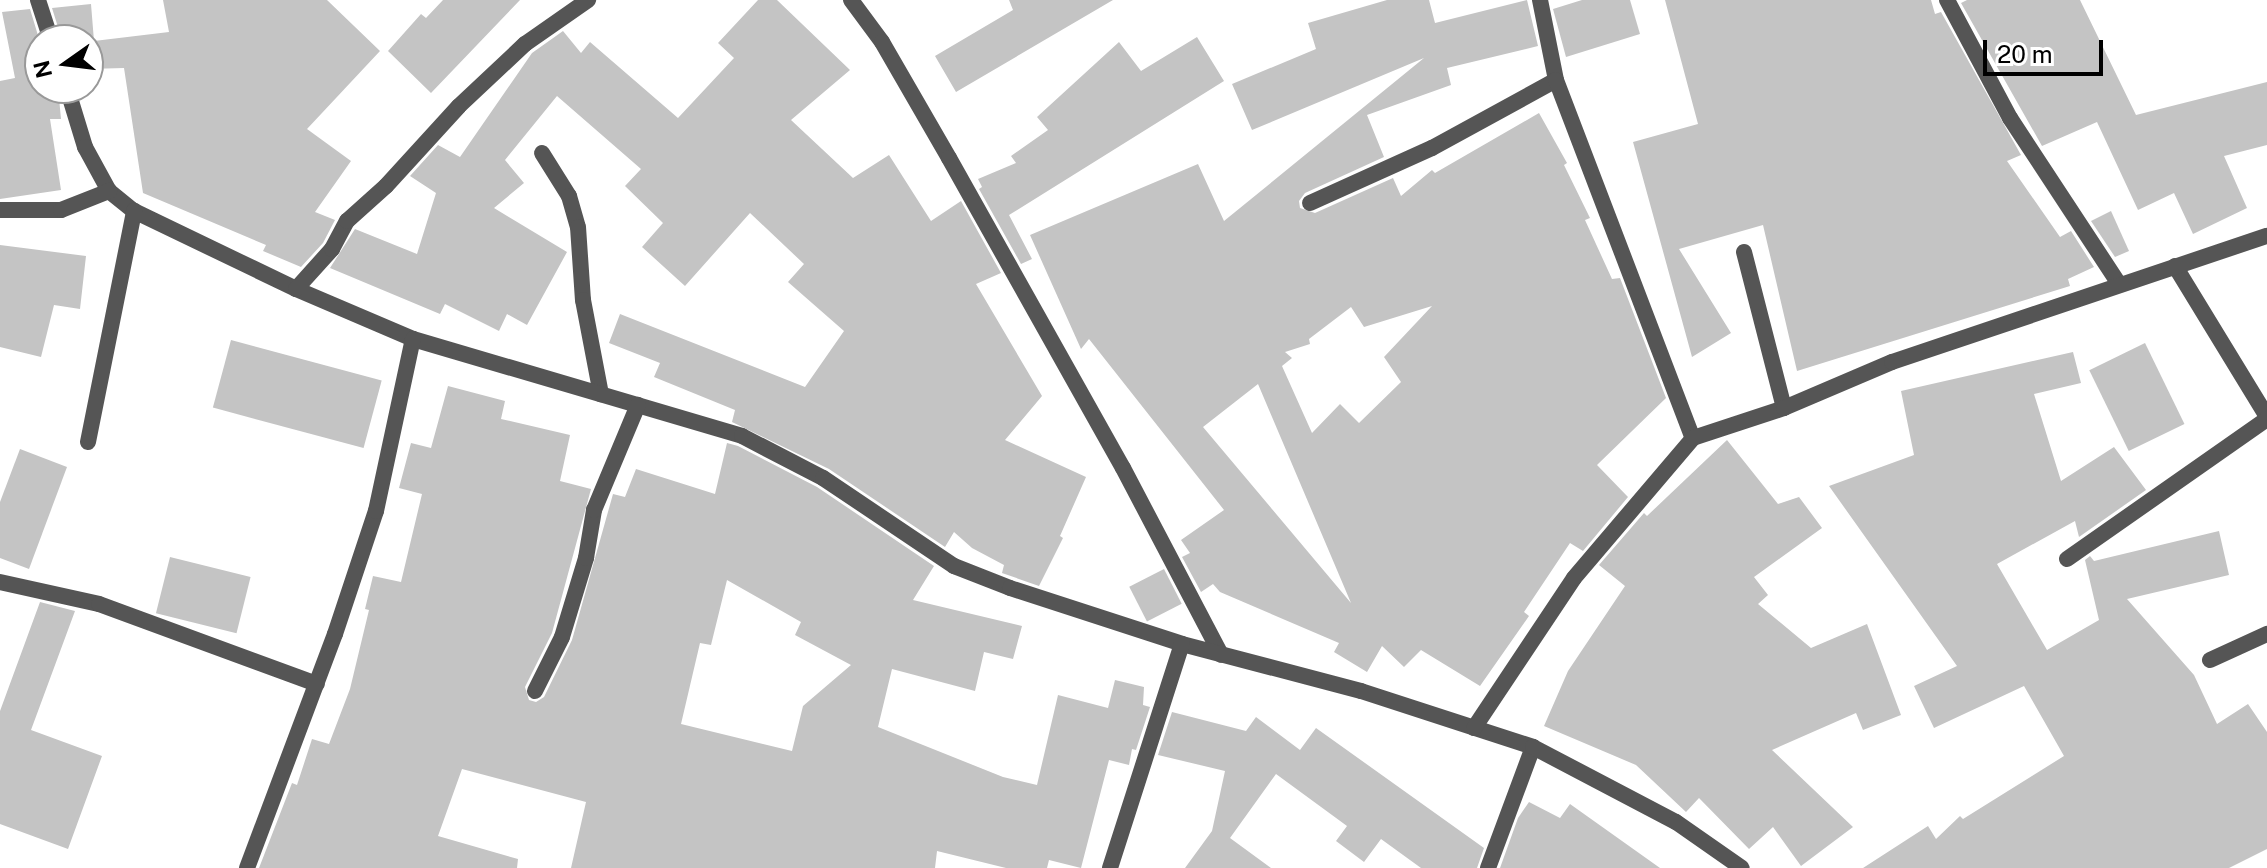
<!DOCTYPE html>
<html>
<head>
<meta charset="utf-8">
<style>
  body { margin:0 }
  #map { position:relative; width:2267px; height:868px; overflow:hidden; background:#fff; font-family:"Public Sans",sans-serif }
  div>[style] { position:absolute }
  .building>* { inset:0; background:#c4c4c4; transform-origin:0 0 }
  .service>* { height:16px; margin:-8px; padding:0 8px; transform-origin:8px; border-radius:8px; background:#555 }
  .minor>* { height:16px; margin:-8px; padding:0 8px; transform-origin:8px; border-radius:8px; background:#555 }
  span { translate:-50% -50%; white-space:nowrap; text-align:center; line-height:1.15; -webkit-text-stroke:6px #fff; paint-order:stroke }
  .north { position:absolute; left:24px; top:24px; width:80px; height:80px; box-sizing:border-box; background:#fff; border:2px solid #999; border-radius:50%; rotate:256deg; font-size:22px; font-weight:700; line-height:32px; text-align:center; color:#000 }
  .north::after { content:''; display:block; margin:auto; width:28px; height:36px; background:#000; clip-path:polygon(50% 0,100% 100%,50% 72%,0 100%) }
  .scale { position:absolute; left:1983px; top:40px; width:120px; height:36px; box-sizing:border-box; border:4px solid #000; border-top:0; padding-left:10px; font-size:24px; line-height:28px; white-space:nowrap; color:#000; -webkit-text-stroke:6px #fff; paint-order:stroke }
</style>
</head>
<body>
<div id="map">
  <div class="building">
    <i style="clip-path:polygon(163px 0,327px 0,380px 51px,307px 129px,351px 161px,315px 212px,335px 220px,323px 243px,301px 267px,263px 251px,266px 245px,143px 193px,124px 68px,88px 69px,88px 40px,62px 40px,52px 8px,91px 4px,94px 41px,169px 32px)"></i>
    <i style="clip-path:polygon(443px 0,520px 0,431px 93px,388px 51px,421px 14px,426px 18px)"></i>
    <i style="clip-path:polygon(758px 0,777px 0,850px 70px,791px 120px,853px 178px,889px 155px,931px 221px,961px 201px,1001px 273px,976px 284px,1042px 396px,1005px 440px,1086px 477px,1060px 536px,1063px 538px,1039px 586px,1002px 573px,1004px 565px,972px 548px,954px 532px,945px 547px,829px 469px,732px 422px,735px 410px,654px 377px,660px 363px,609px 343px,620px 314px,805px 387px,844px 331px,788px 282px,804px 264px,750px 213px,685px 286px,642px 247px,663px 223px,625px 186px,641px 169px,557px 96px,505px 160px,524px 183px,494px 208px,567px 252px,527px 325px,507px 314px,499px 331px,445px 304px,440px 314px,330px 268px,355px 229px,417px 254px,436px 193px,410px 176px,438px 145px,460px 157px,532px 53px,563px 31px,581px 53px,590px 42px,678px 118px,734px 58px,718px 43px)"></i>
    <i style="clip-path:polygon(1009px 0,1113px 0,956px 92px,935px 56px,1013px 10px)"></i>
    <i style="clip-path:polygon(evenodd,1387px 0,1429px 0,1435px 23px,1527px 0,1538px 46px,1447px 68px,1451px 85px,1367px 115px,1384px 157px,1305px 193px,1299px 201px,1300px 208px,1315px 213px,1393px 178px,1401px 196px,1432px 170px,1435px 173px,1539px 113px,1567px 163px,1564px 165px,1590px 218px,1585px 220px,1612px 279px,1620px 278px,1666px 398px,1597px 465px,1628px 497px,1583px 551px,1570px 543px,1524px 612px,1529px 616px,1480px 686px,1421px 650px,1404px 667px,1382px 646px,1367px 672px,1334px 652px,1339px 643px,1220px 592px,1213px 584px,1201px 592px,1182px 557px,1190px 553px,1181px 540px,1224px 510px,1089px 339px,1081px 349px,1030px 235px,1198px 164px,1224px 221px,1424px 58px,1252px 130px,1232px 84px,1316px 49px,1308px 23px,1387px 0,1432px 306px,1384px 357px,1401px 382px,1359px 423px,1340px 404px,1312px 433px,1282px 366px,1292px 358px,1285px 352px,1310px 344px,1309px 339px,1351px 307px,1364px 327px,1432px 306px,1387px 0,1258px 384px,1351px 603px,1203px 427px,1258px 384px)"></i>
    <i style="clip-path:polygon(1582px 0,1630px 0,1640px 34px,1566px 57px,1553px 9px)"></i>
    <i style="clip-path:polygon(1665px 0,1931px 0,1935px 14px,1941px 12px,2021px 155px,2007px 161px,2060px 237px,2071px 231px,2094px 267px,2068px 279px,2070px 286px,1797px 371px,1763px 225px,1679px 249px,1731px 333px,1692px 357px,1633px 142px,1698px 124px)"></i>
    <i style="clip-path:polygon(1967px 0,2080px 0,2136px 115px,2267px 82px,2267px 145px,2224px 156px,2247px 208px,2193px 234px,2174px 193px,2138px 210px,2097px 122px,2042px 146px,1961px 3px)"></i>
    <i style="clip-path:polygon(30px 9px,40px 42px,40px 88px,56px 88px,59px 98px,61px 119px,50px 119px,61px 190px,0 199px,0 81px,15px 78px,2px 12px)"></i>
    <i style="clip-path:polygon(1197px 37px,1224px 81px,1009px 215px,1032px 259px,1021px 264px,979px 189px,982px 187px,978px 179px,1016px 163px,1011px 156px,1048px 130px,1037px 117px,1119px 42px,1141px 71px)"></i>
    <i style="clip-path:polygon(2111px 211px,2129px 251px,2115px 257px,2091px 221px)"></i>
    <i style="clip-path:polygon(0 245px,86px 256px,80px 309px,54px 305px,41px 357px,0 347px)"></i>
    <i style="left:231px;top:340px;width:156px;height:70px;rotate:15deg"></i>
    <i style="left:2145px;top:343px;width:90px;height:62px;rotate:64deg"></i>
    <i style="clip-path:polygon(2073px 352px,2081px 383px,2034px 394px,2061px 481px,2114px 447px,2146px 490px,2079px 537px,2075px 521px,1997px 564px,2047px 650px,2099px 620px,2085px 560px,2090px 556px,2094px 561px,2219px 531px,2229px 575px,2127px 599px,2194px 675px,2217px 724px,2248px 704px,2267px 732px,2267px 849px,2229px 868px,1863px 868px,1928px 826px,1936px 839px,1960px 816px,1963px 819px,2064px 756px,2024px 686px,1934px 728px,1914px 686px,1957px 666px,1829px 486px,1914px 455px,1901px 391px)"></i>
    <i style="clip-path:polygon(evenodd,448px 386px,505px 401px,501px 419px,570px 435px,560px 481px,591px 489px,552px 633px,525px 687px,529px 700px,536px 702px,544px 697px,572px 640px,613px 494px,625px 497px,636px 469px,715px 494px,727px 443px,738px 446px,817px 487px,934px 566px,913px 600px,1022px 626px,1013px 659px,984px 652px,975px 691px,892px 669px,878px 727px,1003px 777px,1037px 785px,1058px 695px,1108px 708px,1115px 680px,1144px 687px,1143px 705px,1150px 707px,1136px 750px,1132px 749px,1129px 765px,1109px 760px,1081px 868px,1049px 860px,1047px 868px,1006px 868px,937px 851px,935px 868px,571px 868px,586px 802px,462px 769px,438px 836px,518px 859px,517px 868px,259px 868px,292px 783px,297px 785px,312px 739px,329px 744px,350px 689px,369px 610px,365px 609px,373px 576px,401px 582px,422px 494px,399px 488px,411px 443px,431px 448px,448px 386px,727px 580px,801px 622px,795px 635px,851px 665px,803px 706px,792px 751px,681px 724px,700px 643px,711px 645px,727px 580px)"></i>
    <i style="clip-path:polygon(1727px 440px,1778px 504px,1799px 497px,1822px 528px,1754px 577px,1768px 595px,1758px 604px,1811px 648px,1867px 624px,1901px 715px,1863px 730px,1856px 713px,1772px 750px,1853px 827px,1801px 866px,1773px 827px,1749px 849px,1699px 798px,1686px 812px,1636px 765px,1544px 726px,1568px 671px,1625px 586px,1599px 565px,1644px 513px,1647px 516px)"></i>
    <i style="clip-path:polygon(20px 449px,67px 467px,29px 569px,0 558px,0 502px)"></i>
    <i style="left:170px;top:557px;width:83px;height:58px;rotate:14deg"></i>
    <i style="left:1164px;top:569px;width:39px;height:39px;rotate:63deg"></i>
    <i style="clip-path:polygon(40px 602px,75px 611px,31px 730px,102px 756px,68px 849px,0 824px,0 711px)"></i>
    <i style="clip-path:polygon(1172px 712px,1246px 731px,1256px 717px,1300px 750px,1316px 728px,1484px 848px,1477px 868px,1421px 868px,1381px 839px,1364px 862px,1336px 841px,1347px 826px,1276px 774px,1230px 838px,1271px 868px,1185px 868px,1212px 831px,1225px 771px,1158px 755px)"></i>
    <i style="clip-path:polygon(1529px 802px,1560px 818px,1570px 804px,1660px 868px,1500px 868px,1518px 818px)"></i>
  </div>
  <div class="service">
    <i style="left:542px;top:153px;width:51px;rotate:57.9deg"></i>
    <i style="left:569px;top:196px;width:32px;rotate:74deg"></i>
    <i style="left:578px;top:227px;width:73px;rotate:86.1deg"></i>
    <i style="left:583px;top:300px;width:96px;rotate:79.2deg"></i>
    <i style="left:2210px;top:660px;width:63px;rotate:-24.5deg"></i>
    <i style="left:1488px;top:868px;width:129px;rotate:-69.6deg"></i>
  </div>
  <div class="minor">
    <i style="left:38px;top:0;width:42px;rotate:72deg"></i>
    <i style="left:851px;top:0;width:52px;rotate:53.6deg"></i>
    <i style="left:882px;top:42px;width:134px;rotate:60deg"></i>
    <i style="left:949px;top:158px;width:355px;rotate:60.7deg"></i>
    <i style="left:1123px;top:468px;width:211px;rotate:62.3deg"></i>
    <i style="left:1540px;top:0;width:82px;rotate:78.7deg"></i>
    <i style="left:1947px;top:0;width:134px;rotate:61.9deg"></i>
    <i style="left:2010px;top:118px;width:199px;rotate:56.7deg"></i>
    <i style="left:67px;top:88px;width:62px;rotate:73deg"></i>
    <i style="left:85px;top:147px;width:50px;rotate:61.4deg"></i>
    <i style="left:109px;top:191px;width:32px;rotate:39deg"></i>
    <i style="left:134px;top:211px;width:180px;rotate:25.7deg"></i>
    <i style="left:296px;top:289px;width:127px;rotate:23.1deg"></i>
    <i style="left:413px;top:339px;width:343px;rotate:16.4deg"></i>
    <i style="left:742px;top:436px;width:91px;rotate:27.4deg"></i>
    <i style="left:823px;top:478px;width:158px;rotate:33.9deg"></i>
    <i style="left:954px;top:566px;width:60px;rotate:21.4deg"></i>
    <i style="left:1010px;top:588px;width:181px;rotate:18deg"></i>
    <i style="left:1182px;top:644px;width:185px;rotate:14.7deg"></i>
    <i style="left:1361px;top:691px;width:181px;rotate:18deg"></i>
    <i style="left:1533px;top:747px;width:161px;rotate:27.7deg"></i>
    <i style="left:1676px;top:822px;width:80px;rotate:34.9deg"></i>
    <i style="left:1310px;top:203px;width:134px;rotate:-24.3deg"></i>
    <i style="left:1432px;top:148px;width:141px;rotate:-28.7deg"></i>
    <i style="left:1556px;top:80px;width:383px;rotate:69.1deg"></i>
    <i style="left:0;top:210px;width:61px"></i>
    <i style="left:61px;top:210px;width:52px;rotate:-21.6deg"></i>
    <i style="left:1744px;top:252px;width:161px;rotate:75.6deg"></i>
    <i style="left:2175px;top:266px;width:177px;rotate:58.6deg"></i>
    <i style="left:296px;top:289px;width:54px;rotate:-48deg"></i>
    <i style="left:332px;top:249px;width:32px;rotate:-62deg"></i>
    <i style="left:347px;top:221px;width:52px;rotate:-41.9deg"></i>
    <i style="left:386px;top:186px;width:108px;rotate:-47.6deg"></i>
    <i style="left:459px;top:106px;width:91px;rotate:-43.2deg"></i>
    <i style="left:525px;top:44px;width:77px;rotate:-34.9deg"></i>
    <i style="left:88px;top:442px;width:236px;rotate:-78.7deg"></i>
    <i style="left:2067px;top:559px;width:244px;rotate:-35deg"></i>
    <i style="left:0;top:582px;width:101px;rotate:12.5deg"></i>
    <i style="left:99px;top:604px;width:232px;rotate:20.2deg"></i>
    <i style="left:535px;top:691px;width:60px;rotate:-63.4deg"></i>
    <i style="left:562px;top:637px;width:83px;rotate:-73.1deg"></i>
    <i style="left:586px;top:558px;width:49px;rotate:-80.5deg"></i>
    <i style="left:594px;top:510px;width:114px;rotate:-67.3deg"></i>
    <i style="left:1474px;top:728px;width:180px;rotate:-56.3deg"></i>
    <i style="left:1574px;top:578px;width:184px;rotate:-49.6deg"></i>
    <i style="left:1693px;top:438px;width:96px;rotate:-18.2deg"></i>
    <i style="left:1784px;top:408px;width:117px;rotate:-23.1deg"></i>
    <i style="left:1892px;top:362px;width:396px;rotate:-18.6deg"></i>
    <i style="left:247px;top:868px;width:250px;rotate:-69.4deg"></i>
    <i style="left:335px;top:634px;width:130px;rotate:-71.6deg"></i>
    <i style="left:376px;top:511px;width:176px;rotate:-77.9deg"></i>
    <i style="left:1110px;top:868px;width:235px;rotate:-72.2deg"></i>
  </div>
  <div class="north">N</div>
  <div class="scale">20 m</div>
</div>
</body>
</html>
